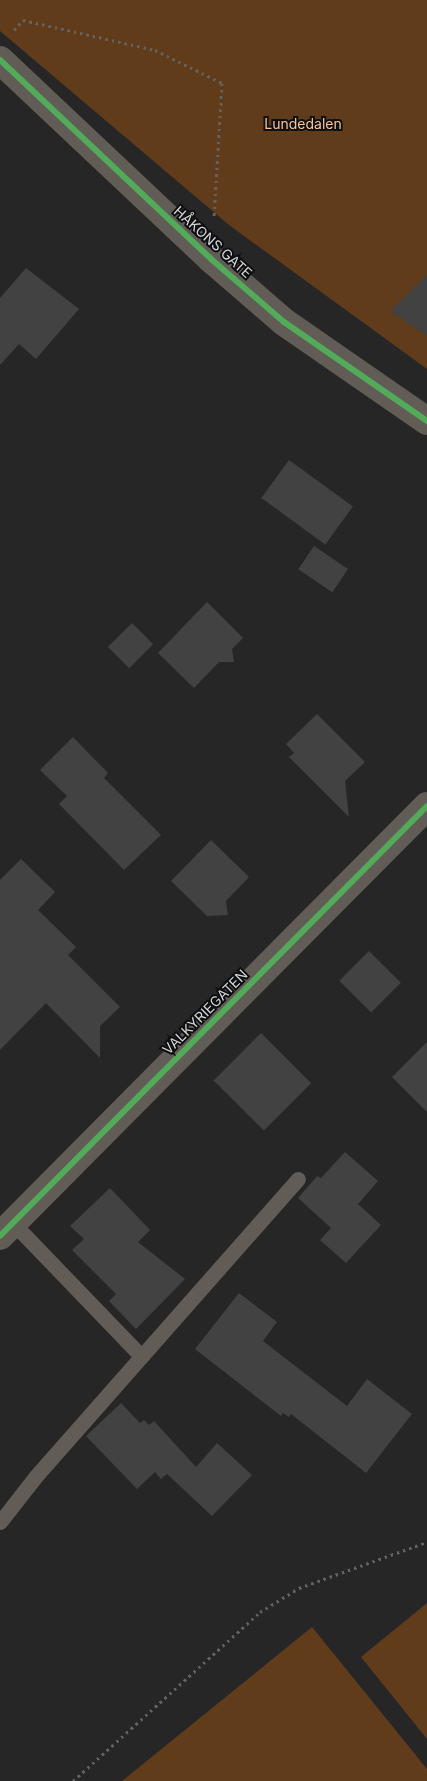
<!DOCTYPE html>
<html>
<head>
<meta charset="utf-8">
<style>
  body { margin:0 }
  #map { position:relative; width:427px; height:1781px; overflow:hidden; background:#262627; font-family:Inter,sans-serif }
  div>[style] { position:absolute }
  .green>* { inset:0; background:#603c1b }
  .building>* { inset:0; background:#424243; transform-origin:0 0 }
  .path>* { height:3px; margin-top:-1.5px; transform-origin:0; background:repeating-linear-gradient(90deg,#65625e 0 2.5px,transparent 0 6.5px) }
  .service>* { height:15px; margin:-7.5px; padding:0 7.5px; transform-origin:7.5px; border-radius:7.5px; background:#625c57 }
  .minor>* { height:28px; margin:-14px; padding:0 14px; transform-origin:14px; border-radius:14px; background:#625c57 }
  .tertiary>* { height:28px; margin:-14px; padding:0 14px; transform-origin:14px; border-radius:14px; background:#625c57 }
  .cycleway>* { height:6px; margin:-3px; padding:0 3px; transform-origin:3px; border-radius:3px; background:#51ab58 }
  span { translate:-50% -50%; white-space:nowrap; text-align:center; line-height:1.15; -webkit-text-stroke:4px #0e0f10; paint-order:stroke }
  .park-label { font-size:14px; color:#fbc394 }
  .street-label { font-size:14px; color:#d5d5d7 }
</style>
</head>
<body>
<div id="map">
  <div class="green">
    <i style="clip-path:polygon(0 0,427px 0,427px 369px,229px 225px,0 31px)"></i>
    <i style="clip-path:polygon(427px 1603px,427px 1739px,361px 1657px)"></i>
    <i style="clip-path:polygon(312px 1627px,427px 1769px,427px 1781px,122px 1781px)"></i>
  </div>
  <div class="building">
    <i style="clip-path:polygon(26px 268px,79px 309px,36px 359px,19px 344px,0 365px,0 298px)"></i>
    <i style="clip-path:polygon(427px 275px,427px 336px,390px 311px)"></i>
    <i style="left:289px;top:460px;width:79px;height:47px;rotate:36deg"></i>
    <i style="left:314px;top:546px;width:41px;height:28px;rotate:34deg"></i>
    <i style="clip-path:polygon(207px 602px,243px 638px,232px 649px,234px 662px,219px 662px,194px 688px,158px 653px)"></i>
    <i style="left:132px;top:623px;width:30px;height:34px;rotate:45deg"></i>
    <i style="clip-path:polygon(317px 714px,365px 762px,345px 781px,349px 817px,289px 757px,294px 753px,286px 744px)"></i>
    <i style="clip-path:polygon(73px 737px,108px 773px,104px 778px,161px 835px,124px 870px,59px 804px,67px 796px,40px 770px)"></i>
    <i style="clip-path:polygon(211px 840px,249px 877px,226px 901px,228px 915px,207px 916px,171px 881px)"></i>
    <i style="clip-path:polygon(21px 859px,55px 892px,38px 910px,76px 947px,68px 955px,120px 1007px,100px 1026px,100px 1058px,46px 1003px,0 1050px,0 880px)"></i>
    <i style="left:369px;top:951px;width:45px;height:42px;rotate:45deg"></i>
    <i style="left:261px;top:1033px;width:71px;height:67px;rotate:45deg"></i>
    <i style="clip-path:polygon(427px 1042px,427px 1112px,392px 1077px)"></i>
    <i style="clip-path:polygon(345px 1152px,378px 1181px,358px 1204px,381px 1225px,346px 1263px,320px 1240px,331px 1228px,298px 1198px,317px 1176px,321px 1178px)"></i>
    <i style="clip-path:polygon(110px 1188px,150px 1230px,138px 1242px,185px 1279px,136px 1329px,109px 1301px,116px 1294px,72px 1250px,84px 1239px,70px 1226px)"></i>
    <i style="clip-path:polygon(239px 1293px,277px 1322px,263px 1341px,347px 1406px,367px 1379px,412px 1414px,366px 1473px,291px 1414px,289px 1417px,283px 1413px,281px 1416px,195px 1349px)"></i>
    <i style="clip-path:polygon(121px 1403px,140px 1423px,144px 1420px,149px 1425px,154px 1421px,196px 1467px,217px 1443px,252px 1475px,212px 1516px,167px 1474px,161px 1479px,155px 1472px,137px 1489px,86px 1436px)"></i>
  </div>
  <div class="path">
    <i style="left:14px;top:30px;width:13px;rotate:-48deg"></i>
    <i style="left:23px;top:20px;width:135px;rotate:12.8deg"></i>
    <i style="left:155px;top:50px;width:75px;rotate:26.2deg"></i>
    <i style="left:222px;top:83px;width:133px;rotate:93.4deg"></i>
    <i style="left:73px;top:1781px;width:252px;rotate:-42.1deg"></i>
    <i style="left:260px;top:1612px;width:46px;rotate:-31.6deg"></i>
    <i style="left:299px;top:1588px;width:136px;rotate:-19.8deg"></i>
  </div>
  <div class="service">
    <i style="left:13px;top:1223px;width:185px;rotate:46.1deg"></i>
    <i style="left:0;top:1522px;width:58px;rotate:-52deg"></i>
    <i style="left:36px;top:1476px;width:396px;rotate:-48.6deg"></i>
  </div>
  <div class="minor">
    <i style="left:0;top:1236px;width:606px;rotate:-45.2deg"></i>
  </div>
  <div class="tertiary">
    <i style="left:0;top:60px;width:290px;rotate:43.3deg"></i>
    <i style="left:211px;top:259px;width:96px;rotate:40.8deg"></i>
    <i style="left:284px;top:322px;width:174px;rotate:34.7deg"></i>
  </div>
  <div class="cycleway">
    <i style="left:0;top:60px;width:290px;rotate:43.3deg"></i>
    <i style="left:211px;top:259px;width:96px;rotate:40.8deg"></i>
    <i style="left:284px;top:322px;width:174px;rotate:34.7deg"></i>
    <i style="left:0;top:1236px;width:606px;rotate:-45.2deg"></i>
  </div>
  <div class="park-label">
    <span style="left:303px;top:124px">Lundedalen</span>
  </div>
  <div class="street-label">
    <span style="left:213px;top:242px;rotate:42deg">HÅKONS GATE</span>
    <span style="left:205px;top:1012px;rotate:-45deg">VALKYRIEGATEN</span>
  </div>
</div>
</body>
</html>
